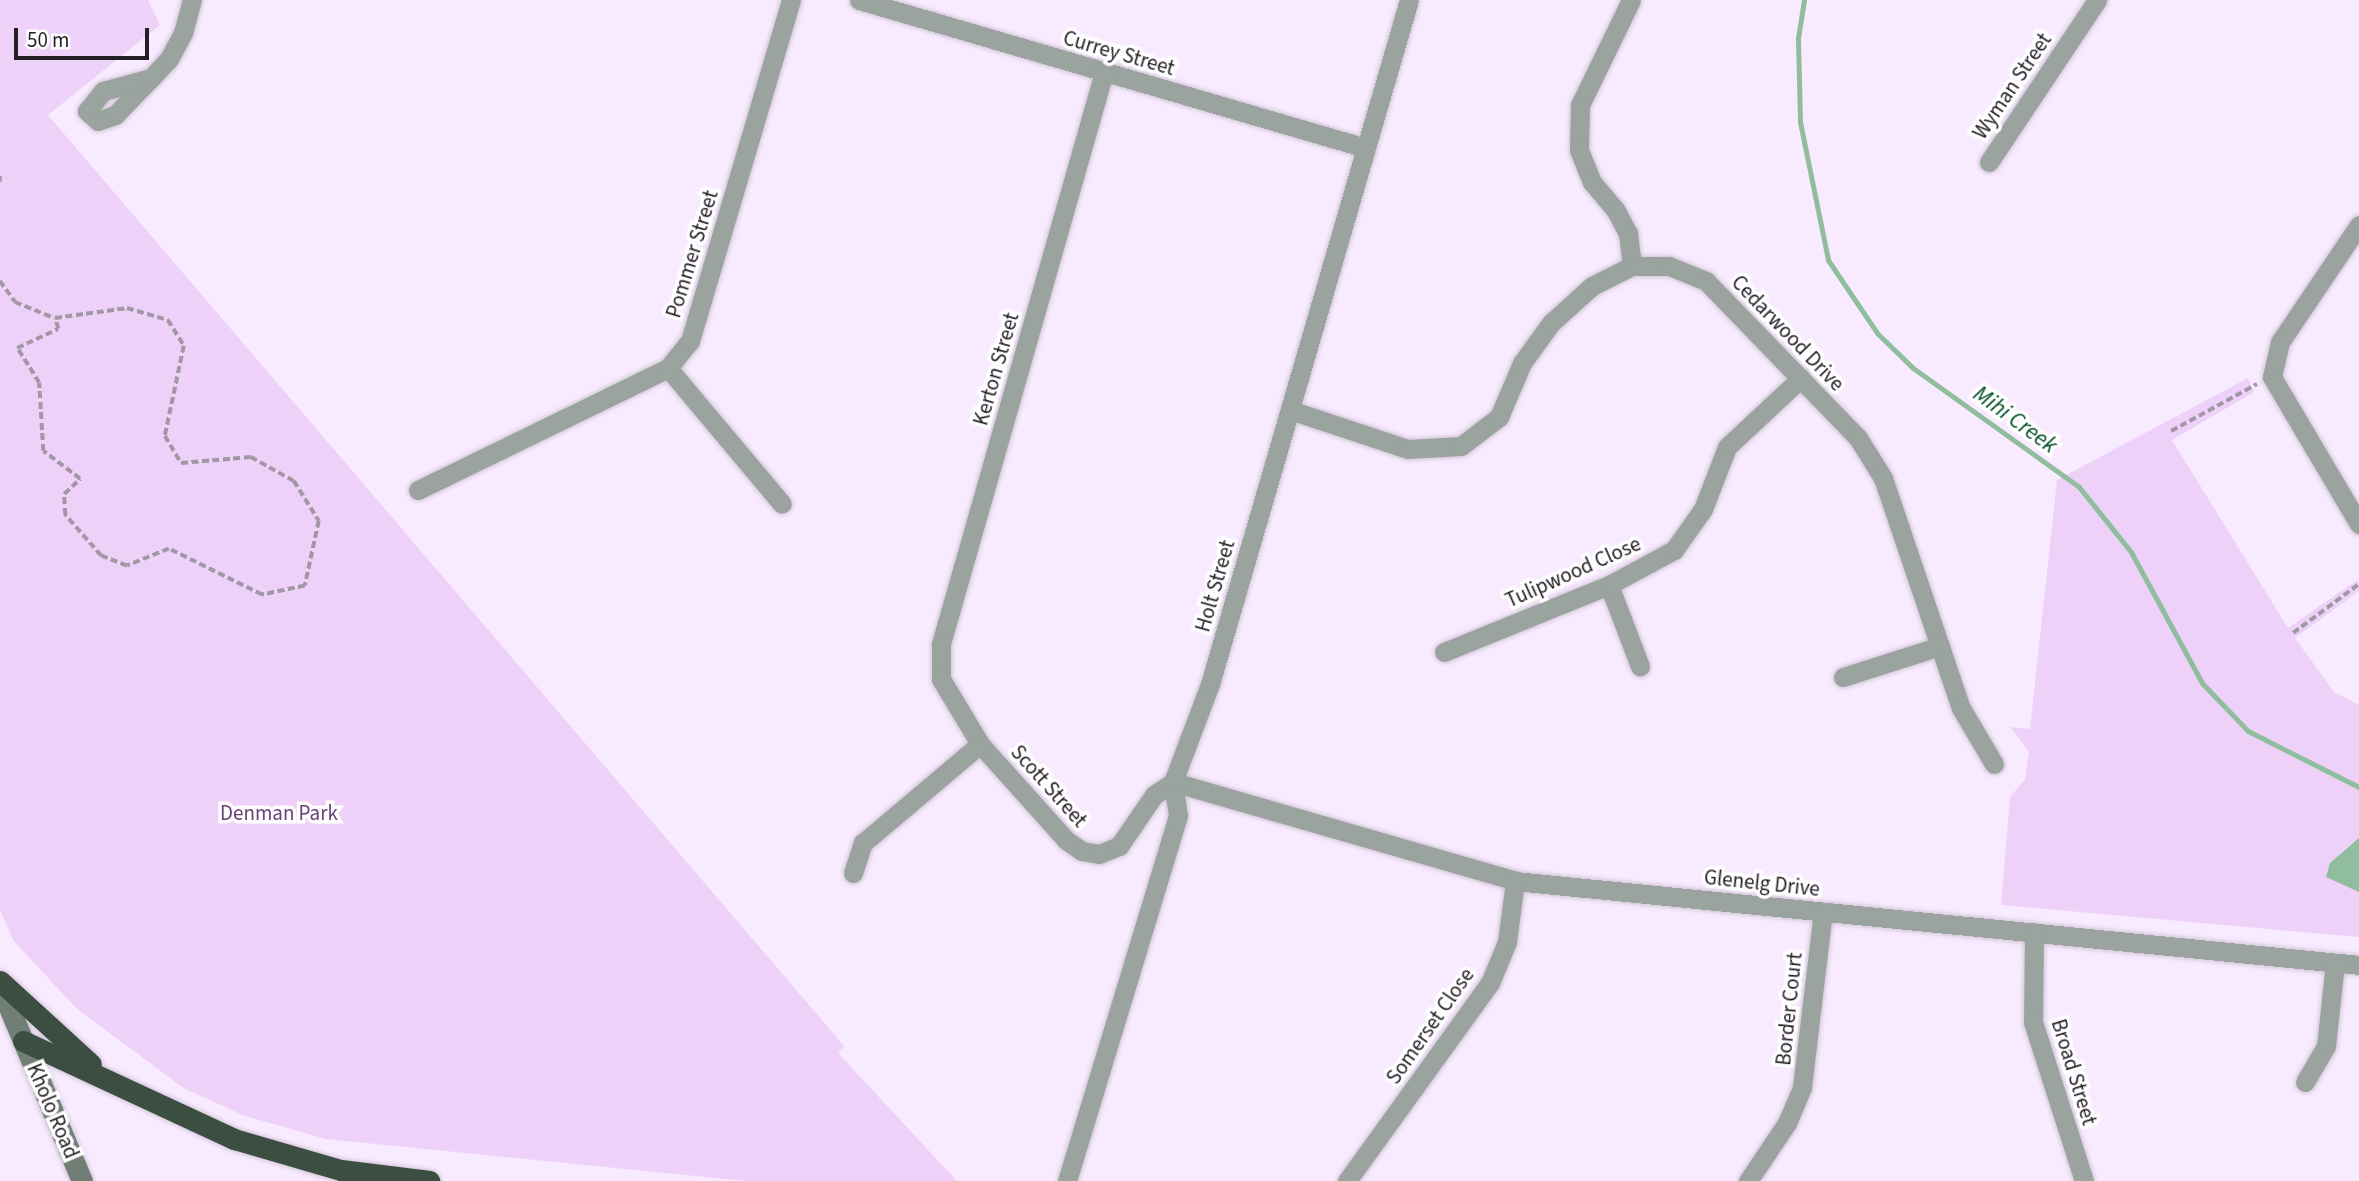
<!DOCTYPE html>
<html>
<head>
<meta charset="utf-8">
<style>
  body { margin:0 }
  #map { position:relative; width:2359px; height:1181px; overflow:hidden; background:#f9ebff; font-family:"Source Sans 3",sans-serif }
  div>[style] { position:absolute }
  .green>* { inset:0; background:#edd1f8 }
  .water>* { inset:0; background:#90bd9d }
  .stream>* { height:5px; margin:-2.5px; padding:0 2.5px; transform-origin:2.5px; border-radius:2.5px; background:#90bd9d }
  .path>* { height:3.5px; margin-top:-1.75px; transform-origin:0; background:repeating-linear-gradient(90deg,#a197a5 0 7px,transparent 0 10.5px) }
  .roads { filter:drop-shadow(0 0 2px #d2c6d8) drop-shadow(0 0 2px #d2c6d8) }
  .street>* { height:19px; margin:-9.5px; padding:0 9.5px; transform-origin:9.5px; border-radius:9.5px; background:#9aa39d }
  .secondary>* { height:21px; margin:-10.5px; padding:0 10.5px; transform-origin:10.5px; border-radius:10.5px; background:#717e75 }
  .highway>* { height:21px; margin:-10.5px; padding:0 10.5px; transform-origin:10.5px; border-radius:10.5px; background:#3c4d41 }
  span { translate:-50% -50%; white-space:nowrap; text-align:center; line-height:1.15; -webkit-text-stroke:7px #fefefe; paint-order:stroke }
  .street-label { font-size:21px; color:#231e25 }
  .park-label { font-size:21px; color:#694278 }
  .water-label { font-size:23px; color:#005028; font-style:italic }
  .scale { position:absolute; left:14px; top:28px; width:135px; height:32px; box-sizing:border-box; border:4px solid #231e25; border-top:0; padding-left:9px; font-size:21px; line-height:24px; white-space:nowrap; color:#231e25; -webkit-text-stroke:5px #fefefe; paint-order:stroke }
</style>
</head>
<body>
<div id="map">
  <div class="green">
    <i style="clip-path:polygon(0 0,148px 0,160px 25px,48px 115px,844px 1046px,838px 1053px,957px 1181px,745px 1181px,326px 1139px,245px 1116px,185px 1089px,76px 1008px,13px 940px,0 910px)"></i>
    <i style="clip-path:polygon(2248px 378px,2254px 392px,2172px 440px,2288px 628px,2357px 580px,2359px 585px,2359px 591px,2295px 638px,2334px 692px,2359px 705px,2359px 937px,2001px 905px,2010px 797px,2025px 779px,2029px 752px,2010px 727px,2030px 729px,2057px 480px)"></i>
  </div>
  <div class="water">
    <i style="clip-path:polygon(2359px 838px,2359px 892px,2326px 877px,2330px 863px)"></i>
  </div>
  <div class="stream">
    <i style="left:1804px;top:0;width:39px;rotate:99deg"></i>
    <i style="left:1798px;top:39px;width:83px;rotate:88.6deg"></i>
    <i style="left:1800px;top:122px;width:141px;rotate:78.5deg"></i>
    <i style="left:1828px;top:260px;width:89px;rotate:56deg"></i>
    <i style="left:1878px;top:334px;width:49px;rotate:44.2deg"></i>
    <i style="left:1913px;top:368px;width:204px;rotate:35.6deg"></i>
    <i style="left:2079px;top:487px;width:83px;rotate:51.3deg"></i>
    <i style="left:2131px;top:552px;width:149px;rotate:61.5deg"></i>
    <i style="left:2202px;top:683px;width:66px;rotate:46.2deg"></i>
    <i style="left:2248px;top:731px;width:124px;rotate:26.8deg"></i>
  </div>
  <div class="path">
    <i style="left:0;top:176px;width:6px;rotate:90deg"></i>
    <i style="left:0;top:281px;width:26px;rotate:54deg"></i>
    <i style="left:15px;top:302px;width:42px;rotate:22.3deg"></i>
    <i style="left:127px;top:308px;width:43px;rotate:16.3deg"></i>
    <i style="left:168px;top:320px;width:31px;rotate:58deg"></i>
    <i style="left:184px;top:346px;width:92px;rotate:101.9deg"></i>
    <i style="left:165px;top:436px;width:31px;rotate:59deg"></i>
    <i style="left:181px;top:463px;width:70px;rotate:-4.9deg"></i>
    <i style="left:251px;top:457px;width:49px;rotate:29.2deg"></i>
    <i style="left:294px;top:481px;width:47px;rotate:58deg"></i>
    <i style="left:319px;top:521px;width:66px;rotate:102.2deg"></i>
    <i style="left:305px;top:586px;width:44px;rotate:168.2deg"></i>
    <i style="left:262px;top:595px;width:104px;rotate:-153.7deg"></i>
    <i style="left:169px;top:549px;width:45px;rotate:158deg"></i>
    <i style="left:127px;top:566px;width:28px;rotate:-159deg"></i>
    <i style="left:101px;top:556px;width:55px;rotate:-131.3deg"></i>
    <i style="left:65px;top:515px;width:21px;rotate:-93deg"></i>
    <i style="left:64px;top:494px;width:22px;rotate:-43deg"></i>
    <i style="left:80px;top:479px;width:46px;rotate:-142.9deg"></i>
    <i style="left:43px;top:451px;width:68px;rotate:-93.4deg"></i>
    <i style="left:39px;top:383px;width:41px;rotate:-122.2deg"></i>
    <i style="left:17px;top:348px;width:45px;rotate:-24.9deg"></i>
    <i style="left:58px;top:329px;width:11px;rotate:-105deg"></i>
    <i style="left:55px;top:318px;width:73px;rotate:-7.9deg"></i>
    <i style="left:2171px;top:431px;width:98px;rotate:-28.7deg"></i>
    <i style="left:2293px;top:633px;width:82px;rotate:-36.6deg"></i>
  </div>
  <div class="roads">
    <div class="street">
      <i style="left:859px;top:0;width:528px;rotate:16.27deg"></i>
      <i style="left:1631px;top:0;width:117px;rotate:115.9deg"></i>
      <i style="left:1580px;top:105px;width:45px;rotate:91.3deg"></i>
      <i style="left:1579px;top:150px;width:35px;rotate:68deg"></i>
      <i style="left:1592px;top:182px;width:35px;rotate:50deg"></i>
      <i style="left:1615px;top:209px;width:27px;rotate:62deg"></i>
      <i style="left:1628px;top:233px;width:33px;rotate:83deg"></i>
      <i style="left:1104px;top:72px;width:595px;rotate:105.91deg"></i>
      <i style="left:941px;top:644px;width:35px;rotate:90deg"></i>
      <i style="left:941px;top:679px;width:76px;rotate:59deg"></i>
      <i style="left:980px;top:744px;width:129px;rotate:48.1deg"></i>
      <i style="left:1066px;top:840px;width:19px;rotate:35deg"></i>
      <i style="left:1082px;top:851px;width:17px;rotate:10deg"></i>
      <i style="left:1099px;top:854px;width:22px;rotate:-22deg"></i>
      <i style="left:1119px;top:846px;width:62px;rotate:-55.5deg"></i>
      <i style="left:1154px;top:795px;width:23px;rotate:-34deg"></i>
      <i style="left:151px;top:78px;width:52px;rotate:134.2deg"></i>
      <i style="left:115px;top:115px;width:18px;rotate:161deg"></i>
      <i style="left:98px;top:121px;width:15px;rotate:-138deg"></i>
      <i style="left:87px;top:111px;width:26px;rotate:-51deg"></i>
      <i style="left:103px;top:91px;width:50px;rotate:-15.2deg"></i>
      <i style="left:151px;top:78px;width:26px;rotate:-47deg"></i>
      <i style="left:169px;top:59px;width:30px;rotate:-62deg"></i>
      <i style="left:183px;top:33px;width:34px;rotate:-75deg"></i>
      <i style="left:1989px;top:162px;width:195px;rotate:-56.3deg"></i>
      <i style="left:2359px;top:225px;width:141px;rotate:124deg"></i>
      <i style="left:2280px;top:342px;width:36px;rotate:103deg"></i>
      <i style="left:2272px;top:377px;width:171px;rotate:59.4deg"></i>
      <i style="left:668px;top:368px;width:177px;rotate:50deg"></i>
      <i style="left:1290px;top:410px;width:124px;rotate:18.3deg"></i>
      <i style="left:1408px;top:449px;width:53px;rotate:-3.2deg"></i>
      <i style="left:1461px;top:446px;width:48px;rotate:-37.3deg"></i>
      <i style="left:1499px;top:417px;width:59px;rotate:-66.9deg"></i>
      <i style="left:1522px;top:363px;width:49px;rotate:-54.1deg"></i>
      <i style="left:1551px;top:323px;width:55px;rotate:-42.1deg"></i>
      <i style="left:1592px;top:286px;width:45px;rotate:-26.6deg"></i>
      <i style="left:1632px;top:266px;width:37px"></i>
      <i style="left:1669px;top:266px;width:40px;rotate:22deg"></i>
      <i style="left:1706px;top:281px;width:219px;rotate:45.9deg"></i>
      <i style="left:1858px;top:438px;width:47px;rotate:58deg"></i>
      <i style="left:1883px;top:478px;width:243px;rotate:71.3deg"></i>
      <i style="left:1961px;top:708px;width:65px;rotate:59.5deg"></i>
      <i style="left:418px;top:490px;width:278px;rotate:-26deg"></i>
      <i style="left:668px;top:368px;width:35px;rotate:-51deg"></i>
      <i style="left:690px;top:341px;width:356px;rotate:-73.5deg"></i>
      <i style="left:1609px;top:585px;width:87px;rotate:69.1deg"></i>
      <i style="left:1444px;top:652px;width:178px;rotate:-22.1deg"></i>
      <i style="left:1609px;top:585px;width:74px;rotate:-28.3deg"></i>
      <i style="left:1674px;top:550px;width:50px;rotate:-54.7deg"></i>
      <i style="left:1703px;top:509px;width:66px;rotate:-68.8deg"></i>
      <i style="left:1727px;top:447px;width:101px;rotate:-43deg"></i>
      <i style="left:1843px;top:677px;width:102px;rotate:-17.7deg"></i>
      <i style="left:1173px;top:782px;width:356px;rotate:16.1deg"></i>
      <i style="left:1515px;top:881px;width:848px;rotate:5.68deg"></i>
      <i style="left:853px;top:873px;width:32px;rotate:-72deg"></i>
      <i style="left:863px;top:843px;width:153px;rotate:-40.2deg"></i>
      <i style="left:2034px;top:932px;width:90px;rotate:90.6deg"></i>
      <i style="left:2033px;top:1022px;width:167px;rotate:72.2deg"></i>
      <i style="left:2305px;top:1082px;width:42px;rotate:-59.7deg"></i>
      <i style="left:2326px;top:1046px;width:83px;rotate:-83.8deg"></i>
      <i style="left:1067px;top:1181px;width:382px;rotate:-73.1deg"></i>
      <i style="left:1178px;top:815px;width:33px;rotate:-99deg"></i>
      <i style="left:1173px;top:782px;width:105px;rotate:-69.3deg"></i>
      <i style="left:1210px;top:684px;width:712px;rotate:-73.78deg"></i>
      <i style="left:1347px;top:1181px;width:244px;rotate:-54.2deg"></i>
      <i style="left:1490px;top:983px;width:44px;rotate:-67.5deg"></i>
      <i style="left:1507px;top:942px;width:62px;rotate:-82.5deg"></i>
      <i style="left:1748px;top:1181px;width:70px;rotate:-56.1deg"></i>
      <i style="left:1787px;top:1123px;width:39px;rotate:-67deg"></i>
      <i style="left:1802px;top:1087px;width:176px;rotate:-83.2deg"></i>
    </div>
    <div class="secondary">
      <i style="left:0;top:986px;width:212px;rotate:67.2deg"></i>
    </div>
    <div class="highway">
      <i style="left:0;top:981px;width:123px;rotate:42.4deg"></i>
      <i style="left:23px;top:1041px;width:233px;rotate:24.9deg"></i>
      <i style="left:234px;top:1139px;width:111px;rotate:16.2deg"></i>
      <i style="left:341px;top:1170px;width:89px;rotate:7.1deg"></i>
    </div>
  </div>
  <div class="street-label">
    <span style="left:1119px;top:53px;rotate:16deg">Currey Street</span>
    <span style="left:2012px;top:86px;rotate:-56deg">Wyman Street</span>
    <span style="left:692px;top:254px;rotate:-73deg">Pommer Street</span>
    <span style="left:1788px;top:333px;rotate:46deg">Cedarwood Drive</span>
    <span style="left:996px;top:369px;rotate:-74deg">Kerton Street</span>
    <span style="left:1573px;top:572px;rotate:-24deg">Tulipwood Close</span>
    <span style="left:1215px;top:586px;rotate:-74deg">Holt Street</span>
    <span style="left:1049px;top:786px;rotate:48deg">Scott Street</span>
    <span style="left:1762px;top:883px;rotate:6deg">Glenelg Drive</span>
    <span style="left:1789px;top:1009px;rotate:-84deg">Border Court</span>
    <span style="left:1430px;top:1026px;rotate:-55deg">Somerset Close</span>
    <span style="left:2074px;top:1072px;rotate:73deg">Broad Street</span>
    <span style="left:53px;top:1111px;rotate:67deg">Kholo Road</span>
  </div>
  <div class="park-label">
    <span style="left:279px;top:813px">Denman Park</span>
  </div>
  <div class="water-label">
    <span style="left:2015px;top:420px;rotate:36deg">Mihi Creek</span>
  </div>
  <div class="scale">50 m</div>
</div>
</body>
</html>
